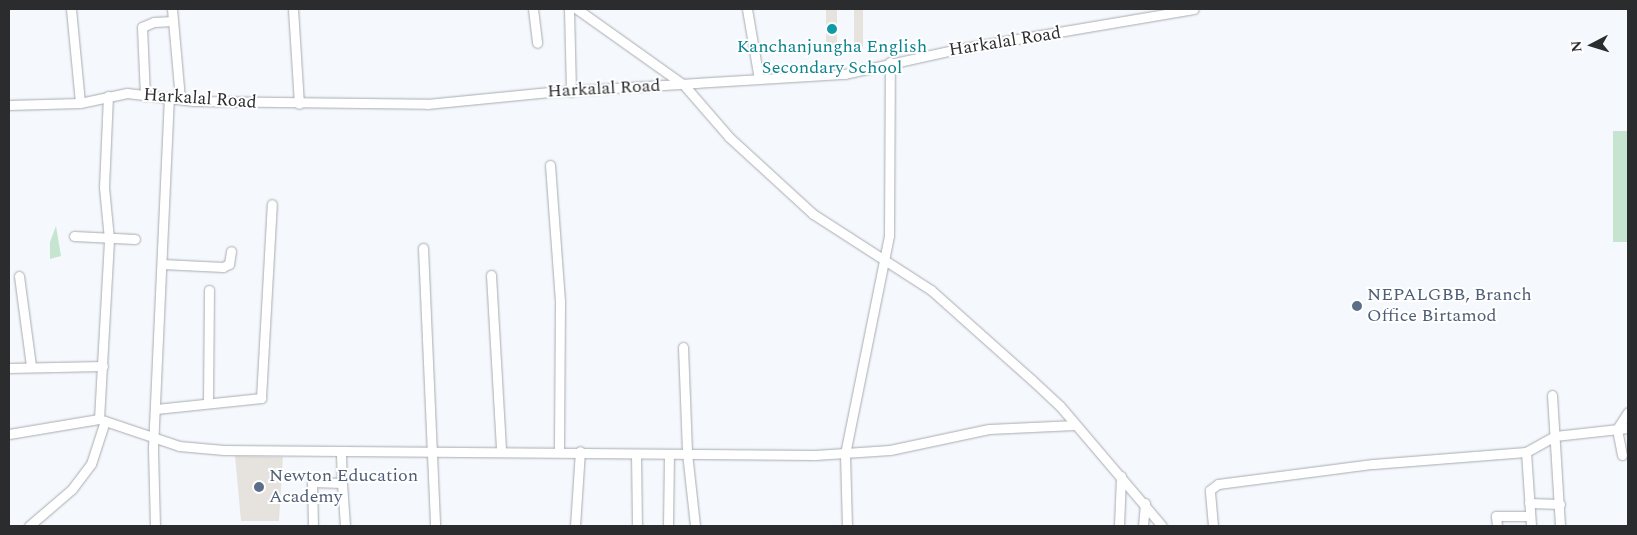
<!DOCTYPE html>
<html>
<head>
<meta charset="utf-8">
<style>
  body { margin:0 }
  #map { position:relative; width:1637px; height:535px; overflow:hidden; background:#f5f9fe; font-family:Spectral,serif }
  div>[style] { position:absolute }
  .green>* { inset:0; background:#c6e5d1; transform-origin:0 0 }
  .building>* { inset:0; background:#e6e3de; transform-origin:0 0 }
  .roads { filter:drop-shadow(0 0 1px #a7abaf) drop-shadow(0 0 1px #a7abaf) }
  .minor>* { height:9px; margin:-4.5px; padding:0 4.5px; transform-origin:4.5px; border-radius:4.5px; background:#fff }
  .dots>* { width:14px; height:14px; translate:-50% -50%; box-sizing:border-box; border:2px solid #fff; border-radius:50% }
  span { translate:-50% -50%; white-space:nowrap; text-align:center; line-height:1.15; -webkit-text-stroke:4px #fff; paint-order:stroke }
  .street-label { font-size:18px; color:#2b2c2e }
  .culture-label { font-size:18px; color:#0d838f }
  .service-label { font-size:18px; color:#4e5e75 }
  .left { translate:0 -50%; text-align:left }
  .frame { position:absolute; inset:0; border:10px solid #2b2c2e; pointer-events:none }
  .north { position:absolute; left:1567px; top:20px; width:50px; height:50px; -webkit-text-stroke:4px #fff; paint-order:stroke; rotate:265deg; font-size:14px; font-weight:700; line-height:20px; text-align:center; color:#2b2c2e }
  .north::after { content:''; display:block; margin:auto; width:18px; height:22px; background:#2b2c2e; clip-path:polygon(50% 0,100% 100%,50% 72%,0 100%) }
</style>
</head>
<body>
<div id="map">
  <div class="green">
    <i style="left:1628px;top:131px;width:111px;height:15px;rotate:90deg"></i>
    <i style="clip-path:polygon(56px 226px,61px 256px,50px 259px,50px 242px)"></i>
  </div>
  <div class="building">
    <i style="left:826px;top:9px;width:11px;height:39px"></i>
    <i style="left:854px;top:9px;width:9px;height:38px"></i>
    <i style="clip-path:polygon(235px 456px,283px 457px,279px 521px,241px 521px)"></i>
  </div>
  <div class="roads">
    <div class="minor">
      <i style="left:71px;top:9px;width:94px;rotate:84.5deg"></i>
      <i style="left:172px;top:9px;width:90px;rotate:84.9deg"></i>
      <i style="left:293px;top:9px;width:95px;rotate:86.4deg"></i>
      <i style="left:533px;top:9px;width:34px;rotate:83deg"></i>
      <i style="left:569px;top:9px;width:83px;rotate:88.6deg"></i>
      <i style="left:577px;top:9px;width:131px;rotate:35.4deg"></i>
      <i style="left:684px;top:85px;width:69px;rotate:49.1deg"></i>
      <i style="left:729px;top:137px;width:114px;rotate:42.5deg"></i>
      <i style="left:813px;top:214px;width:140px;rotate:32.8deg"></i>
      <i style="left:931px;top:290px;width:135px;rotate:41.7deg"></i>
      <i style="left:1032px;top:380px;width:38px;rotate:43deg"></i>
      <i style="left:1060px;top:406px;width:157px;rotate:49.6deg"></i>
      <i style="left:747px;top:9px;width:71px;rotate:80.3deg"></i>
      <i style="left:145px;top:96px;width:69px;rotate:-92.5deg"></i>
      <i style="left:142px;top:27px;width:13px;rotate:-23deg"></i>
      <i style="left:154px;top:22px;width:19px;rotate:-3deg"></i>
      <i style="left:9px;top:105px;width:71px;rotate:-1.6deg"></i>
      <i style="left:80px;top:103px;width:48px;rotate:-12deg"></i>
      <i style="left:127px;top:93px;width:67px;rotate:6.8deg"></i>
      <i style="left:194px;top:101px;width:233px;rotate:0.7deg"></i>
      <i style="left:427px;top:104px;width:123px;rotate:-5.6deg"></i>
      <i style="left:549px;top:92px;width:297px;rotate:-3.5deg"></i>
      <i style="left:845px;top:74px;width:116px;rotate:-12.5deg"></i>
      <i style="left:958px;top:49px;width:239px;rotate:-9.6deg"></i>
      <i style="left:550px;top:165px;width:137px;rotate:85.8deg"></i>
      <i style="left:560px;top:302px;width:148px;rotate:90.4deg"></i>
      <i style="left:74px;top:236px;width:61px;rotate:2.8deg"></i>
      <i style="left:423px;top:248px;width:278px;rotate:87.5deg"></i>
      <i style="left:162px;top:264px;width:61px;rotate:2.8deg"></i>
      <i style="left:223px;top:267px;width:7px;rotate:-27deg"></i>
      <i style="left:229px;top:264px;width:13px;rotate:-81deg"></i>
      <i style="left:491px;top:275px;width:176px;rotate:86.7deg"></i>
      <i style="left:19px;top:276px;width:91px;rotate:82.4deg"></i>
      <i style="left:683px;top:347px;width:106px;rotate:87.8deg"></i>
      <i style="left:687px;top:453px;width:73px;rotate:83.7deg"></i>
      <i style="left:9px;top:368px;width:94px;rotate:-1.2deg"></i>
      <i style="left:1552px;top:395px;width:131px;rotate:86.5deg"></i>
      <i style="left:208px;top:402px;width:112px;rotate:-89.5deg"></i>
      <i style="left:156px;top:409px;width:106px;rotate:-6deg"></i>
      <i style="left:261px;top:398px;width:194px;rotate:-86.8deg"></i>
      <i style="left:99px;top:419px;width:180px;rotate:-86.8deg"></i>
      <i style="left:109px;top:239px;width:52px;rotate:-95.5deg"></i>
      <i style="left:104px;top:187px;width:91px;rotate:-87.5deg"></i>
      <i style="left:9px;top:434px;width:91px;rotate:-9.5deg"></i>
      <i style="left:99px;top:419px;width:84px;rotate:18.6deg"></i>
      <i style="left:179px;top:446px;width:45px;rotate:5.1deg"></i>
      <i style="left:224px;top:450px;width:591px;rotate:0.48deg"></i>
      <i style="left:815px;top:455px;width:75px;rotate:-3.8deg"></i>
      <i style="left:890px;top:450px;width:101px;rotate:-12deg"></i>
      <i style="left:989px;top:429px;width:86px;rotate:-2.7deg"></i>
      <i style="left:1526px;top:452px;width:74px;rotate:86.1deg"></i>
      <i style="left:636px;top:454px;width:72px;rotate:89.2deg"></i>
      <i style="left:1622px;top:455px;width:26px;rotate:-101deg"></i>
      <i style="left:1617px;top:429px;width:20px;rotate:-57deg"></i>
      <i style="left:342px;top:483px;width:43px;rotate:86deg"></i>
      <i style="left:1529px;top:503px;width:31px;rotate:2deg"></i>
      <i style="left:29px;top:526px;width:57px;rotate:-40.7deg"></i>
      <i style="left:72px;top:489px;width:31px;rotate:-53deg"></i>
      <i style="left:91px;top:464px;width:45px;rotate:-72deg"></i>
      <i style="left:155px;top:526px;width:78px;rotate:-91.5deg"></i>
      <i style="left:153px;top:448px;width:350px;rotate:-87.4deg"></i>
      <i style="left:313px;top:526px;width:44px;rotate:-91.3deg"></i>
      <i style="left:312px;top:482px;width:30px;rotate:2deg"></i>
      <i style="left:342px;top:483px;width:32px;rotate:-92deg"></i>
      <i style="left:575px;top:526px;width:75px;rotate:-86.2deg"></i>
      <i style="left:668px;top:526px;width:71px;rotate:-89.2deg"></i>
      <i style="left:847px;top:526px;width:72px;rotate:-91.6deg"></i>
      <i style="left:845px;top:454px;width:222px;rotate:-78.6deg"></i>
      <i style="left:889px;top:236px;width:174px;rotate:-89.7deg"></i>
      <i style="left:1119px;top:526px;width:50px;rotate:-87.7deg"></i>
      <i style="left:1143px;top:526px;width:23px;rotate:-85deg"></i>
      <i style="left:1213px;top:526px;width:36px;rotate:-95deg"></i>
      <i style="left:1210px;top:490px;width:10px;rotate:-37deg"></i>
      <i style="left:1218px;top:484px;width:156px;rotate:-7.4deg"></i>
      <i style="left:1373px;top:464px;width:153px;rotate:-4.5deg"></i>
      <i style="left:1526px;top:452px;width:33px;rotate:-29deg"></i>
      <i style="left:1555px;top:436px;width:73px;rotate:-6.3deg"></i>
      <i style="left:1497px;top:526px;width:10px;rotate:-96deg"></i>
      <i style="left:1496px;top:516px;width:34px"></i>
    </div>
  </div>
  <div class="dots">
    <i style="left:832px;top:29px;background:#0f9aa8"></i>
    <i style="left:1357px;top:306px;background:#5c6f8a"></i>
    <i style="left:259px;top:487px;background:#5c6f8a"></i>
  </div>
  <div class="street-label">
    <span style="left:1005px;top:42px;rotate:-9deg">Harkalal Road</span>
    <span style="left:604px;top:89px;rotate:-3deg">Harkalal Road</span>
    <span style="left:200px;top:99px;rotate:4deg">Harkalal Road</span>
  </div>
  <div class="culture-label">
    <span style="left:832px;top:58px">Kanchanjungha English<br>Secondary School</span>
  </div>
  <div class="service-label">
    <span class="left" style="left:1367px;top:306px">NEPALGBB, Branch<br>Office Birtamod</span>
    <span class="left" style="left:269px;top:487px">Newton Education<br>Academy</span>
  </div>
  <div class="frame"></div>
  <div class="north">N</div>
</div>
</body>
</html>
